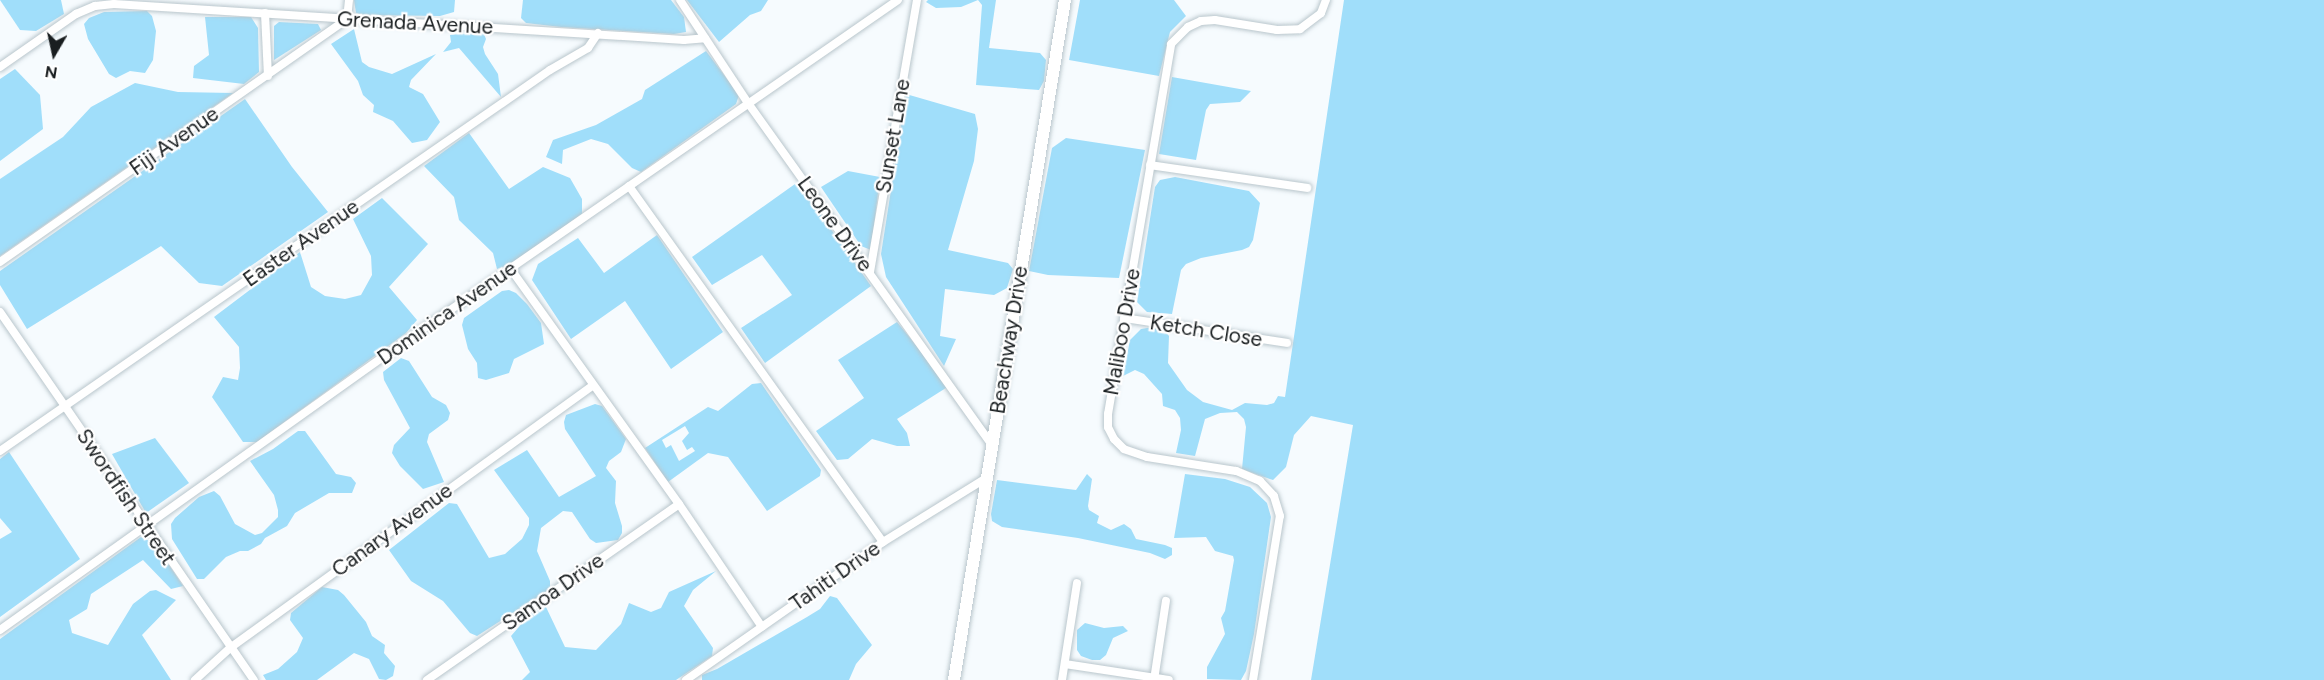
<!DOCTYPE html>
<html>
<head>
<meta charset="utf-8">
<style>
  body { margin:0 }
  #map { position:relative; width:2324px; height:680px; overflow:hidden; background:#f6fbfe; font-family:Figtree,sans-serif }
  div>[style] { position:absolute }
  .green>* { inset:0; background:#a0defa }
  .roads { filter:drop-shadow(0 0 2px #b9c6cc) drop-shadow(0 0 2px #b9c6cc) }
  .street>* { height:8px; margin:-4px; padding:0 4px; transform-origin:4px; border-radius:4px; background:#fff }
  .secondary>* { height:12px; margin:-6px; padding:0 6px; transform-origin:6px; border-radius:6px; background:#fff }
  span { translate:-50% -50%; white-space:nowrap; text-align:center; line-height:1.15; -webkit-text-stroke:4.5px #fff; paint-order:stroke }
  .street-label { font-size:21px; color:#191e20 }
  .north { position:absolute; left:24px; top:24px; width:60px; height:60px; -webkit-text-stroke:4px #fff; paint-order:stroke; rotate:189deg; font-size:16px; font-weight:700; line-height:24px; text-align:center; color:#191e20 }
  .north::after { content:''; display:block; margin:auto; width:21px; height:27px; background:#191e20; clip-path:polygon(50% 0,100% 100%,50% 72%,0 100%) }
</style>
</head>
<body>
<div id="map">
  <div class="green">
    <i style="clip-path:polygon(0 0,61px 0,64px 14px,36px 31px,20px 30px)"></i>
    <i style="clip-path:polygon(354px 0,455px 0,454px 12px,440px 16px,363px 15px,356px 13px)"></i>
    <i style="clip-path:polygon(523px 0,671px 0,684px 17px,686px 32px,674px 34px,561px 27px,526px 23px,521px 18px)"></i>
    <i style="clip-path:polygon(687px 0,768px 0,761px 11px,750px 15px,719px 42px)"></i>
    <i style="clip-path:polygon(928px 0,996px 0,989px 48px,1040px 53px,1046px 60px,1044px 81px,1039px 90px,976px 85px,982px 5px,978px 0,961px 7px,936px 8px,926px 2px)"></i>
    <i style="clip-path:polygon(1080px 0,1174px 0,1186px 16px,1170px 32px,1159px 76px,1069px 60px)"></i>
    <i style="clip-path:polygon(1344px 0,2324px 0,2324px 680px,1311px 680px,1353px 425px,1311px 416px,1294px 435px,1286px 467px,1273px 480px,1242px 469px,1246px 427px,1244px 419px,1237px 412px,1220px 413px,1205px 419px,1195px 456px,1176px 453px,1181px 430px,1180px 418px,1175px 410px,1163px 406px,1162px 394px,1144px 374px,1135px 370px,1123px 376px,1130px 340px,1141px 329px,1153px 327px,1164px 330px,1169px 336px,1168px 363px,1187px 390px,1203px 402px,1232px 410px,1245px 403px,1267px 405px,1274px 403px,1278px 396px,1285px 397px)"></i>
    <i style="clip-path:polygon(147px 11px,152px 16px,156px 31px,153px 60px,145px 73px,130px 71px,116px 78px,109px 74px,88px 39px,84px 24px,89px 18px,104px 12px)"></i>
    <i style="clip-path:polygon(205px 17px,251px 17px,258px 28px,259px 72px,244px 84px,193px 78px,194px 66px,209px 55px)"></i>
    <i style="clip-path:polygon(279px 22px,318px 24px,321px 30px,274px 60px,274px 26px)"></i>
    <i style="clip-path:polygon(354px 29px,362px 62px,369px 67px,392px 74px,436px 54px,411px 80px,409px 87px,423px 94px,440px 122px,427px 140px,412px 143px,393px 121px,373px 112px,374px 105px,363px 95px,358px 81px,331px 44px)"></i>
    <i style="clip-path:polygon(483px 32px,486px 39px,483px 47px,485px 54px,498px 74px,501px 97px,459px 48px,443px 52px,451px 42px,450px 35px)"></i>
    <i style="clip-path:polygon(706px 51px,739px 95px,736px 104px,641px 172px,632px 168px,608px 144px,591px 139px,563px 150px,562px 164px,546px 157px,553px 140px,596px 125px,642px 99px,645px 90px)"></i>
    <i style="clip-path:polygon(15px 69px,40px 95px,43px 129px,0 161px,0 79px)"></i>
    <i style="clip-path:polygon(1172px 77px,1251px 91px,1240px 102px,1210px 104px,1206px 110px,1196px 160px,1159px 154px)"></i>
    <i style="clip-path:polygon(135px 83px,178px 92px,233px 93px,0 256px,0 179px,63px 137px,91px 107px)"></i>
    <i style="clip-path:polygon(906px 94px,975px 114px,978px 129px,974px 161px,948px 250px,1008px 263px,1013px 269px,1007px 288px,994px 295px,945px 289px,940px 336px,956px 339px,944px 366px,886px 277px,881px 254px)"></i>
    <i style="clip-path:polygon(245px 99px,292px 167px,328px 212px,222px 286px,199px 283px,161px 246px,27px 329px,0 285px,0 271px)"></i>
    <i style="clip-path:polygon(469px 133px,509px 189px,543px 167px,570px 178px,582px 199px,582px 214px,510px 265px,497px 269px,493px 253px,459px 220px,454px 197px,424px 166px)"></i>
    <i style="clip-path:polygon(1066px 138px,1145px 150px,1119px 278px,1048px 275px,1029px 271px,1052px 148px)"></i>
    <i style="clip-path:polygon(848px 171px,880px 177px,871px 250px,861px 246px,821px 187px)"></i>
    <i style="clip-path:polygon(1175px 177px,1249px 191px,1260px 203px,1253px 240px,1249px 247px,1242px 250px,1201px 258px,1186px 264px,1181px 270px,1172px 314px,1147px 312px,1137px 302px,1155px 187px,1160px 180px)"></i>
    <i style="clip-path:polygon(795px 184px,802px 188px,871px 286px,765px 363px,741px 328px,792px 295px,762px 255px,712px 285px,692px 257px)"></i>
    <i style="clip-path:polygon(382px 198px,428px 244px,389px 287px,417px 320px,406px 333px,257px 442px,243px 442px,212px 397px,223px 377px,238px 380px,240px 368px,239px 347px,214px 317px,300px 252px,311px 287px,325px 296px,345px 299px,361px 295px,372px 275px,371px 256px,353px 219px)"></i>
    <i style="clip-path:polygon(657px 235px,723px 332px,671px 369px,625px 301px,571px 339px,532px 280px,538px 264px,578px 238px,604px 273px)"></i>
    <i style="clip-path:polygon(509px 290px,516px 293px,527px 304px,541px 323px,544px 344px,514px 359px,509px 373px,486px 380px,478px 378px,477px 363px,468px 349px,462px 325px,464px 318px,502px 291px)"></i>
    <i style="clip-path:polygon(897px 322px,949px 386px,897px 419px,907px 433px,910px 446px,897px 446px,872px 439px,848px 459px,837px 460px,816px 431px,864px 398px,838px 360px)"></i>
    <i style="clip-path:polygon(401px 358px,409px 361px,432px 397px,446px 405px,450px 413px,448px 420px,429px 434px,427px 442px,444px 482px,423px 489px,400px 466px,392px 453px,394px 445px,410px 428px,384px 380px,383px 372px)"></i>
    <i style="clip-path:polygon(evenodd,761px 383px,821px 470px,820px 476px,767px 511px,728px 457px,708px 453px,668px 482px,645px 448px,708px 407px,718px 411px,752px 384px,761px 383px,685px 426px,689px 433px,682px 441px,687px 450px,692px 447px,695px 451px,679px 461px,671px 445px,666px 448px,662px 440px,685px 426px)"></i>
    <i style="clip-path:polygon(595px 404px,602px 406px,626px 439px,621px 452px,609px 461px,606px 468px,616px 481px,615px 503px,622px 526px,622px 533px,618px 540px,596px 543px,590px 539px,572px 512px,563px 511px,541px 528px,537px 551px,550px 581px,550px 589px,477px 636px,470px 633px,443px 601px,411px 581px,389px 550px,449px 503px,457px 504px,489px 558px,505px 554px,522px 539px,529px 525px,529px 518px,494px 470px,527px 450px,559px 497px,596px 476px,565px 429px,564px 422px,566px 415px)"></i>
    <i style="clip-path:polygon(298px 431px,305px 431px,336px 474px,351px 477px,356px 483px,352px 493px,329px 493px,295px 513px,287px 526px,265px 538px,261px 544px,248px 551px,240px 551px,226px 557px,204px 579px,197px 579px,172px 539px,171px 524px,175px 518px,199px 497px,214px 491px,220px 496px,235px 524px,255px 535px,262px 533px,278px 517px,278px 510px,274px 495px,250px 461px,273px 449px)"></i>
    <i style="clip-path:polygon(155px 438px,189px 483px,146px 513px,112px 454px)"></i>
    <i style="clip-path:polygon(9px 452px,80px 559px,0 617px,0 539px,12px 532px,0 518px,0 459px)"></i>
    <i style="clip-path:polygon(1087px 474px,1092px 479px,1088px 506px,1089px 510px,1099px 516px,1097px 523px,1111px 530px,1124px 524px,1131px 529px,1136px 539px,1165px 545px,1172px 548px,1172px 555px,1165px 559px,1150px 553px,1078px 538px,1002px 527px,992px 521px,991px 514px,997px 480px,1076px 490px)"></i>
    <i style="clip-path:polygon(1185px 474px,1225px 479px,1250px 487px,1267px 503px,1271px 517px,1254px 634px,1246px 671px,1241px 680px,1207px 679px,1207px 667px,1225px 634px,1221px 618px,1225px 611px,1234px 560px,1233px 556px,1215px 551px,1206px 537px,1174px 538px)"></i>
    <i style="clip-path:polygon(141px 537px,155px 544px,183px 586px,171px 589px,143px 560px,91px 594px,87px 609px,69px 620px,72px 633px,108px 645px,133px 604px,150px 591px,156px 590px,176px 600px,142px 635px,171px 680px,0 680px,0 639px)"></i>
    <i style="clip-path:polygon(716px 571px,693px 590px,684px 606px,713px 648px,712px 656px,676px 680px,522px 680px,530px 672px,511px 636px,531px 613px,546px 607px,565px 647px,596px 650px,621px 624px,629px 603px,651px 612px,661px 608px,669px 592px)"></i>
    <i style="clip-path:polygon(322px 587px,338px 590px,344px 595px,366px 622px,372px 636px,385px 645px,384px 653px,395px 666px,393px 676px,386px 680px,379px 679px,369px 659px,354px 653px,317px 680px,266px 680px,263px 675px,278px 669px,297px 652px,303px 638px,290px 620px,291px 613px)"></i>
    <i style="clip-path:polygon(830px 596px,837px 598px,872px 645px,856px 664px,849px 680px,702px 680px,702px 675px,717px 669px,807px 617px,820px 609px)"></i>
    <i style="clip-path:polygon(1085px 623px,1104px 628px,1123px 626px,1128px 631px,1113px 638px,1106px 655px,1100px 660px,1092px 660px,1081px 656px,1077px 650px,1077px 630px)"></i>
  </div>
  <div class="roads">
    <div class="street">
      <i style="left:680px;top:0;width:123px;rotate:56.6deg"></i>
      <i style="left:748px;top:103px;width:420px;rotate:54.5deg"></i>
      <i style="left:265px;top:13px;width:63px;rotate:87.3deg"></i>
      <i style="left:0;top:67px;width:93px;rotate:-34.9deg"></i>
      <i style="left:76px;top:14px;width:21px;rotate:-23deg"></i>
      <i style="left:95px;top:6px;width:19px;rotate:-6deg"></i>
      <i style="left:114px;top:4px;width:571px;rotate:3.61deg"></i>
      <i style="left:684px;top:40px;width:21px;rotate:-5deg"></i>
      <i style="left:1150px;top:165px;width:159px;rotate:8.3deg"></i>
      <i style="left:629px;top:186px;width:437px;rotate:54.5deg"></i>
      <i style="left:0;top:262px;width:424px;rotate:-35deg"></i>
      <i style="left:347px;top:19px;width:19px;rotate:-84deg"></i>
      <i style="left:510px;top:268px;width:290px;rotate:54.4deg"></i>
      <i style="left:679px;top:504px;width:148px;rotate:56deg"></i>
      <i style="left:870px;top:272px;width:276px;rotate:-80.2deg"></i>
      <i style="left:0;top:312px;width:447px;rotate:55.4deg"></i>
      <i style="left:1124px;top:318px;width:165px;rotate:8.7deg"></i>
      <i style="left:0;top:451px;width:669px;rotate:-34.71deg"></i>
      <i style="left:550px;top:70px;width:44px;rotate:-30.1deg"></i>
      <i style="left:588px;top:48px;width:18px;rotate:-56deg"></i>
      <i style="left:0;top:630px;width:500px;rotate:-35.5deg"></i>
      <i style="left:407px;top:340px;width:597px;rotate:-34.7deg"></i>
      <i style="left:1065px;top:664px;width:105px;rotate:8.7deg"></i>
      <i style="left:195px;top:680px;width:47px;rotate:-42.4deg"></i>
      <i style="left:230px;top:648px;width:447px;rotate:-35.9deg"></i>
      <i style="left:427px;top:680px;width:307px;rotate:-34.9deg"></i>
      <i style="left:686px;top:680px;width:241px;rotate:-35deg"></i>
      <i style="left:883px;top:542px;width:123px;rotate:-31.8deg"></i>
      <i style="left:1062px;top:680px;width:98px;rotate:-81.2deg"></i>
      <i style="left:1154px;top:680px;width:80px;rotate:-81.4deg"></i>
      <i style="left:1253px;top:680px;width:166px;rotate:-80.7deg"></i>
      <i style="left:1280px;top:516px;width:21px;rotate:-107deg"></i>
      <i style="left:1274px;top:496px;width:21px;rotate:-133deg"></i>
      <i style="left:1260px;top:481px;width:26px;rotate:-157deg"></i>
      <i style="left:1236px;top:471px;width:90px;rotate:-171.1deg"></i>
      <i style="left:1147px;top:457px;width:24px;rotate:-161deg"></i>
      <i style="left:1124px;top:449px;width:14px;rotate:-135deg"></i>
      <i style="left:1114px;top:439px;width:13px;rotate:-117deg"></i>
      <i style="left:1108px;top:427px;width:13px;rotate:-90deg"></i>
      <i style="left:1108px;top:414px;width:375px;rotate:-80.3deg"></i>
      <i style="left:1171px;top:44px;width:24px;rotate:-45deg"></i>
      <i style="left:1188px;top:27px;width:14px;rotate:-25deg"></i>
      <i style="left:1201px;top:21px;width:14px;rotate:-4deg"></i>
      <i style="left:1215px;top:20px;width:63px;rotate:9.2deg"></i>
      <i style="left:1277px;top:30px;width:23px;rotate:-2deg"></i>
      <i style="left:1300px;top:29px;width:26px;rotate:-37deg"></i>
      <i style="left:1321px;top:13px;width:14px;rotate:-69deg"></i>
    </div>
    <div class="secondary">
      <i style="left:954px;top:680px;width:689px;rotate:-80.73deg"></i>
    </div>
  </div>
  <div class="street-label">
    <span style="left:415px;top:23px;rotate:3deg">Grenada Avenue</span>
    <span style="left:893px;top:136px;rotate:-80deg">Sunset Lane</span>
    <span style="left:174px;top:141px;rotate:-35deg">Fiji Avenue</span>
    <span style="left:835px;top:224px;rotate:54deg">Leone Drive</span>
    <span style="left:301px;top:243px;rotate:-35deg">Easter Avenue</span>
    <span style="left:447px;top:313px;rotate:-35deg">Dominica Avenue</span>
    <span style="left:1206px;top:331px;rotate:9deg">Ketch Close</span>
    <span style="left:1122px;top:332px;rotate:-80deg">Maliboo Drive</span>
    <span style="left:1009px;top:340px;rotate:-81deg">Beachway Drive</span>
    <span style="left:126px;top:497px;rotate:56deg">Swordfish Street</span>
    <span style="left:392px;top:530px;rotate:-36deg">Canary Avenue</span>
    <span style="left:835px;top:576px;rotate:-35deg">Tahiti Drive</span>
    <span style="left:553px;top:592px;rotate:-35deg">Samoa Drive</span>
  </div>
  <div class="north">N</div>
</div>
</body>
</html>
